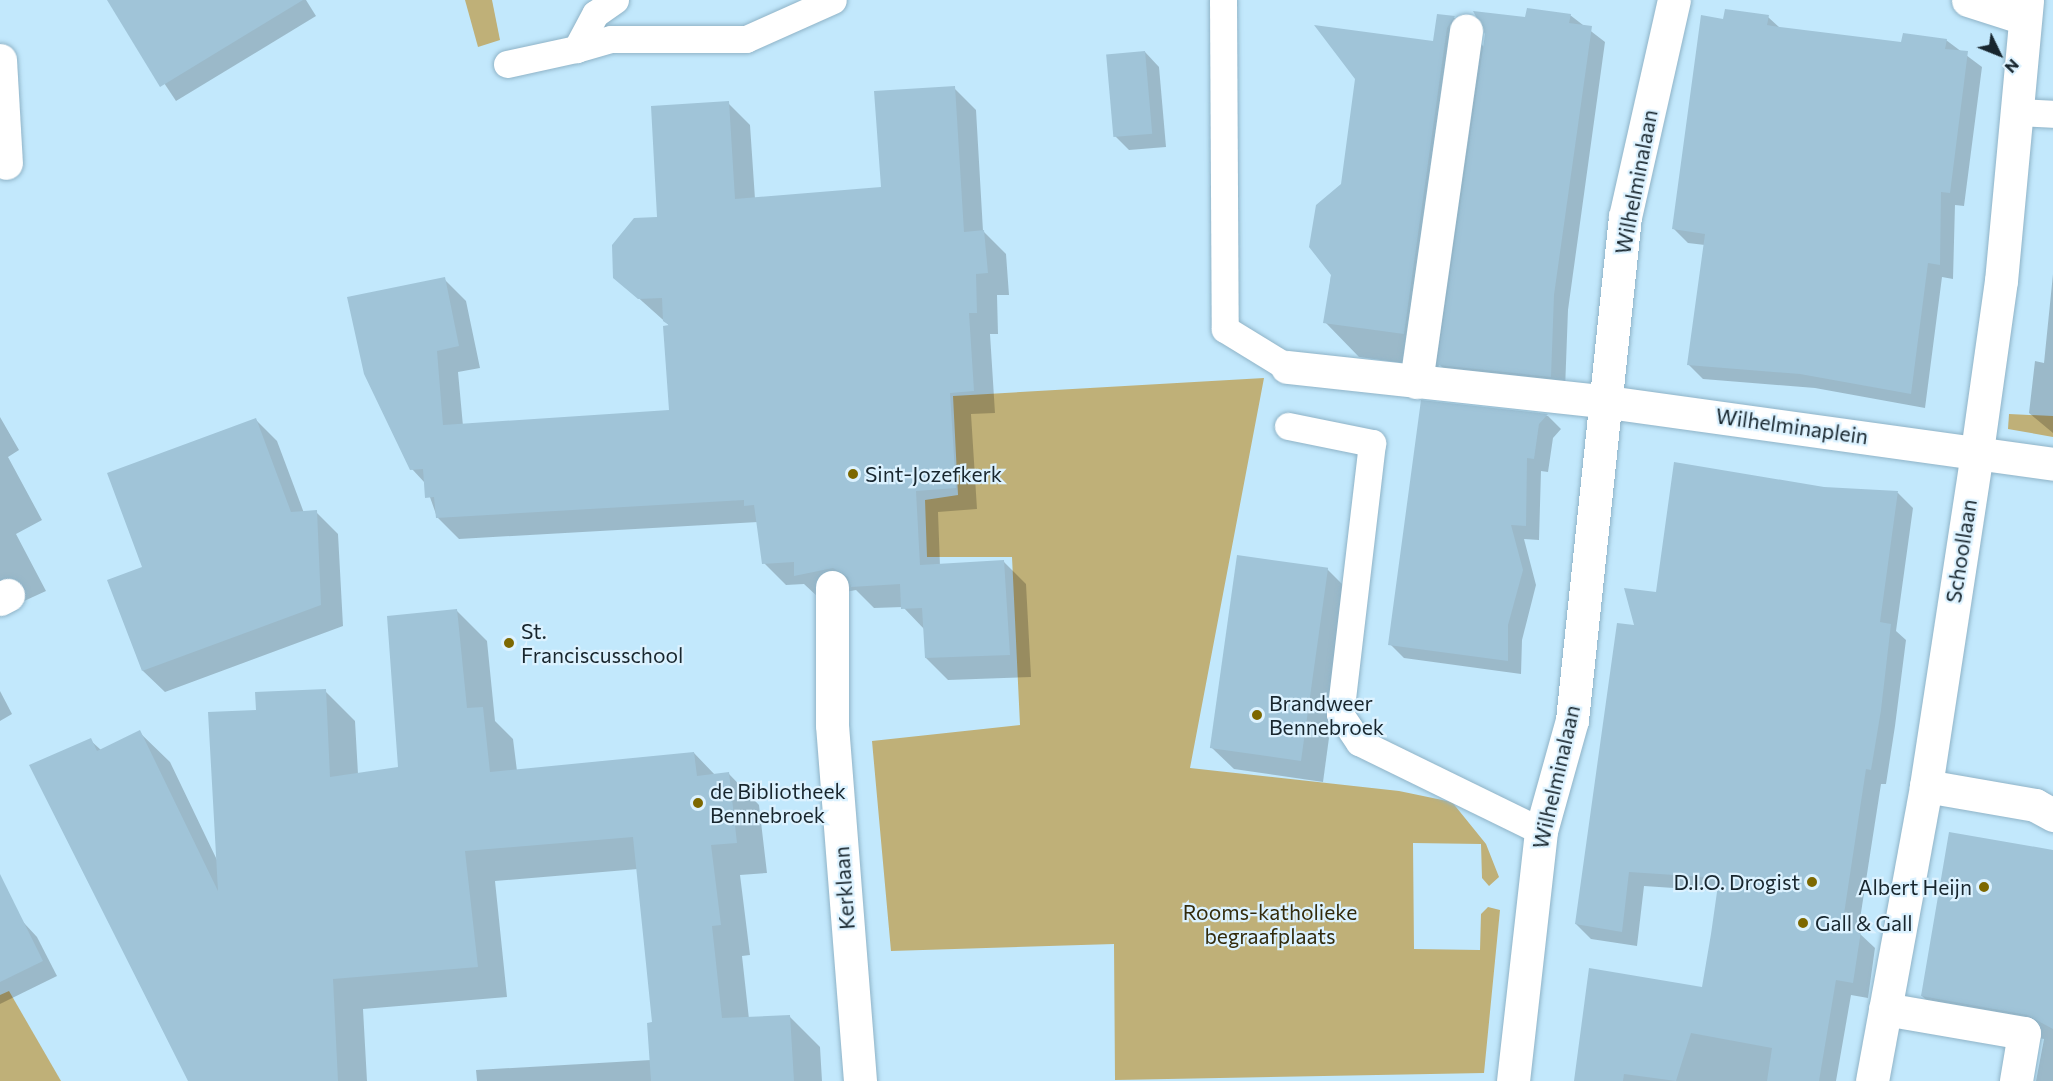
<!DOCTYPE html>
<html>
<head>
<meta charset="utf-8">
<style>
  body { margin:0 }
  #map { position:relative; width:2053px; height:1081px; overflow:hidden; background:#c2e8fc; font-family:Commissioner,sans-serif }
  div>[style] { position:absolute }
  .green>* { inset:0; background:#bfb078 }
  .shadow>* { inset:0; background:#0003 }
  .building>* { inset:0; background:#a0c4d8; transform-origin:0 0 }
  .roads { filter:drop-shadow(0 0 2px #8fb3c7) drop-shadow(0 0 2px #8fb3c7) }
  .service>* { height:27px; margin:-13.5px; padding:0 13.5px; transform-origin:13.5px; border-radius:13.5px; background:#fff }
  .pedestrian>* { height:33px; margin:-16.5px; padding:0 16.5px; transform-origin:16.5px; border-radius:16.5px; background:#fff }
  .minor>* { height:33px; margin:-16.5px; padding:0 16.5px; transform-origin:16.5px; border-radius:16.5px; background:#fff }
  .dots>* { width:16px; height:16px; translate:-50% -50%; box-sizing:border-box; border:3px solid #dcf2ff; border-radius:50% }
  span { translate:-50% -50%; white-space:nowrap; text-align:center; line-height:1.15; -webkit-text-stroke:4.5px #dcf2ff; paint-order:stroke }
  .street-label { font-size:21px; color:#18262e }
  .poi-label { font-size:21px; color:#18262e }
  .left { translate:0 -50%; text-align:left }
  .right { translate:-100% -50%; text-align:right }
  .park-label { font-size:21px; color:#322a0b }
  .north { position:absolute; left:1969px; top:24px; width:60px; height:60px; -webkit-text-stroke:4px #dcf2ff; paint-order:stroke; rotate:133deg; font-size:16px; font-weight:700; line-height:24px; text-align:center; color:#18262e }
  .north::after { content:''; display:block; margin:auto; width:21px; height:27px; background:#18262e; clip-path:polygon(50% 0,100% 100%,50% 72%,0 100%) }
</style>
</head>
<body>
<div id="map">
  <div class="green">
    <i style="clip-path:polygon(465px 0,492px 0,500px 40px,478px 47px)"></i>
    <i style="clip-path:polygon(1264px 378px,1190px 768px,1399px 791px,1452px 802px,1486px 844px,1499px 877px,1489px 886px,1482px 878px,1481px 844px,1413px 843px,1414px 949px,1480px 950px,1481px 914px,1488px 907px,1500px 910px,1484px 1073px,1115px 1080px,1114px 944px,891px 951px,872px 741px,1020px 725px,1012px 557px,927px 557px,925px 500px,958px 495px,953px 396px)"></i>
    <i style="clip-path:polygon(2009px 414px,2053px 416px,2053px 437px,2008px 429px)"></i>
    <i style="clip-path:polygon(9px 991px,61px 1081px,0 1081px,0 995px)"></i>
  </div>
  <div class="shadow">
    <i style="clip-path:polygon(109px 0,306px 0,316px 16px,176px 101px)"></i>
    <i style="clip-path:polygon(1570px 15px,1605px 42px,1568px 310px,1565px 390px,1453px 378px,1439px 364px,1438px 368px,1359px 357px,1325px 322px,1343px 184px,1434px 43px,1438px 16px,1455px 18px,1484px 47px,1526px 19px)"></i>
    <i style="clip-path:polygon(1768px 17px,1780px 28px,1902px 44px,1946px 40px,1982px 67px,1964px 206px,1955px 205px,1953px 279px,1942px 277px,1925px 408px,1815px 388px,1703px 379px,1688px 364px,1705px 245px,1688px 243px,1674px 229px,1724px 20px)"></i>
    <i style="clip-path:polygon(1145px 52px,1159px 67px,1166px 147px,1129px 150px,1115px 136px)"></i>
    <i style="clip-path:polygon(954px 88px,976px 110px,983px 231px,1006px 254px,1009px 295px,997px 295px,998px 334px,990px 334px,995px 413px,971px 414px,977px 509px,938px 512px,940px 566px,1004px 562px,1026px 584px,1031px 677px,948px 680px,926px 658px,925px 630px,903px 607px,874px 608px,856px 590px,818px 597px,804px 584px,786px 585px,764px 563px,758px 522px,459px 539px,437px 517px,425px 483px,412px 469px,444px 279px,466px 301px,480px 368px,458px 372px,463px 426px,670px 411px,671px 327px,615px 277px,659px 219px,728px 103px,750px 125px,755px 199px,882px 188px)"></i>
    <i style="clip-path:polygon(2053px 274px,2053px 433px,2029px 413px,2035px 361px,2044px 363px)"></i>
    <i style="clip-path:polygon(1422px 402px,1548px 416px,1561px 429px,1553px 438px,1548px 472px,1541px 471px,1539px 540px,1524px 539px,1536px 585px,1522px 640px,1521px 674px,1404px 658px,1390px 644px)"></i>
    <i style="clip-path:polygon(0 417px,19px 450px,8px 457px,42px 520px,16px 534px,46px 591px,0 612px)"></i>
    <i style="clip-path:polygon(255px 419px,277px 441px,304px 513px,316px 512px,338px 534px,343px 626px,165px 692px,143px 671px,109px 581px,144px 568px)"></i>
    <i style="clip-path:polygon(1824px 488px,1898px 493px,1913px 508px,1896px 631px,1906px 640px,1895px 726px,1886px 784px,1881px 784px,1858px 932px,1875px 948px,1868px 998px,1851px 995px,1836px 1081px,1575px 1081px,1704px 989px,1718px 891px,1644px 886px,1637px 946px,1591px 939px,1576px 924px,1637px 627px,1657px 594px)"></i>
    <i style="clip-path:polygon(1327px 569px,1349px 591px,1323px 782px,1234px 769px,1212px 748px)"></i>
    <i style="clip-path:polygon(456px 610px,487px 641px,495px 721px,513px 739px,517px 771px,694px 753px,716px 776px,729px 774px,759px 805px,767px 873px,740px 875px,750px 955px,742px 956px,749px 1019px,789px 1016px,820px 1047px,822px 1081px,477px 1081px,476px 1070px,651px 1060px,654px 1024px,638px 869px,495px 881px,507px 997px,363px 1009px,367px 1081px,189px 1081px,90px 740px,101px 750px,139px 732px,170px 762px,217px 860px,257px 711px,325px 691px,355px 721px,358px 774px,400px 769px)"></i>
    <i style="clip-path:polygon(0 691px,12px 714px,0 721px)"></i>
    <i style="clip-path:polygon(2053px 852px,2053px 1081px,2036px 1081px,2044px 1039px,1949px 1022px,1922px 996px)"></i>
    <i style="clip-path:polygon(0 897px,37px 937px,57px 976px,0 1004px)"></i>
  </div>
  <div class="building">
    <i style="clip-path:polygon(107px 0,303px 0,160px 87px)"></i>
    <i style="clip-path:polygon(1527px 8px,1571px 14px,1569px 23px,1592px 26px,1554px 295px,1551px 377px,1437px 365px,1485px 34px,1473px 11px,1525px 17px)"></i>
    <i style="clip-path:polygon(1725px 9px,1769px 15px,1767px 25px,1773px 26px,1901px 42px,1903px 33px,1947px 39px,1945px 49px,1968px 51px,1950px 193px,1941px 192px,1940px 265px,1928px 263px,1911px 394px,1800px 374px,1687px 365px,1705px 234px,1672px 229px,1701px 15px,1723px 19px)"></i>
    <i style="clip-path:polygon(1437px 14px,1455px 16px,1447px 28px,1404px 334px,1323px 323px,1331px 275px,1309px 247px,1316px 205px,1341px 184px,1355px 79px,1314px 25px,1433px 41px)"></i>
    <i style="left:1145px;top:51px;width:83px;height:39px;rotate:85deg"></i>
    <i style="clip-path:polygon(955px 86px,964px 232px,984px 230px,988px 273px,976px 274px,977px 313px,969px 313px,974px 391px,950px 393px,956px 488px,916px 491px,920px 565px,1004px 560px,1010px 655px,925px 658px,922px 608px,901px 609px,900px 584px,851px 587px,848px 577px,833px 568px,794px 576px,794px 562px,762px 564px,754px 505px,744px 506px,744px 500px,436px 518px,434px 497px,425px 498px,423px 469px,410px 470px,364px 374px,347px 297px,445px 277px,459px 346px,437px 351px,443px 425px,669px 410px,663px 326px,669px 325px,663px 321px,662px 298px,638px 299px,613px 278px,612px 245px,634px 218px,657px 217px,651px 106px,729px 101px,735px 199px,881px 187px,874px 91px)"></i>
    <i style="clip-path:polygon(1421px 400px,1548px 414px,1539px 424px,1534px 459px,1527px 458px,1526px 526px,1511px 525px,1523px 570px,1508px 625px,1508px 661px,1388px 645px)"></i>
    <i style="clip-path:polygon(256px 418px,291px 512px,317px 510px,321px 605px,142px 671px,107px 580px,142px 567px,107px 473px)"></i>
    <i style="clip-path:polygon(1674px 462px,1824px 487px,1898px 491px,1880px 622px,1891px 624px,1881px 710px,1871px 770px,1866px 769px,1842px 927px,1861px 931px,1853px 983px,1836px 980px,1819px 1081px,1767px 1081px,1772px 1048px,1691px 1033px,1676px 1081px,1624px 1074px,1623px 1081px,1574px 1081px,1589px 968px,1702px 987px,1711px 934px,1719px 878px,1629px 872px,1622px 932px,1575px 924px,1617px 623px,1634px 625px,1624px 588px,1656px 592px)"></i>
    <i style="left:1237px;top:555px;width:92px;height:195px;rotate:8deg"></i>
    <i style="clip-path:polygon(457px 609px,467px 708px,483px 707px,490px 772px,694px 752px,697px 776px,729px 772px,737px 843px,711px 845px,721px 925px,712px 926px,722px 1018px,790px 1015px,794px 1081px,651px 1081px,647px 1023px,652px 1022px,633px 837px,465px 851px,478px 967px,333px 979px,338px 1081px,188px 1081px,29px 765px,91px 738px,97px 751px,140px 730px,218px 891px,208px 712px,256px 710px,255px 692px,326px 689px,330px 777px,398px 767px,387px 616px)"></i>
    <i style="clip-path:polygon(1949px 832px,2053px 850px,2053px 1029px,2027px 1015px,1921px 996px)"></i>
    <i style="clip-path:polygon(0 874px,43px 961px,0 982px)"></i>
  </div>
  <div class="roads">
    <div class="service">
      <i style="left:615px;top:0;width:24px;rotate:145deg"></i>
      <i style="left:595px;top:14px;width:40px;rotate:118deg"></i>
      <i style="left:576px;top:49px;width:36px;rotate:-16deg"></i>
      <i style="left:611px;top:39px;width:135px"></i>
      <i style="left:746px;top:39px;width:95px;rotate:-24.1deg"></i>
      <i style="left:1223px;top:0;width:329px;rotate:89.7deg"></i>
      <i style="left:1225px;top:329px;width:73px;rotate:31.5deg"></i>
      <i style="left:507px;top:64px;width:71px;rotate:-12.3deg"></i>
      <i style="left:2017px;top:112px;width:36px;rotate:3deg"></i>
      <i style="left:1288px;top:426px;width:86px;rotate:11.4deg"></i>
      <i style="left:1372px;top:443px;width:273px;rotate:96.7deg"></i>
      <i style="left:1340px;top:714px;width:34px;rotate:56deg"></i>
      <i style="left:1359px;top:742px;width:203px;rotate:26.1deg"></i>
    </div>
    <div class="pedestrian">
      <i style="left:1625px;top:217px;width:222px;rotate:-77.3deg"></i>
      <i style="left:1416px;top:382px;width:355px;rotate:-81.9deg"></i>
      <i style="left:1885px;top:1009px;width:141px;rotate:9.8deg"></i>
      <i style="left:2024px;top:1033px;width:49px;rotate:99.5deg"></i>
    </div>
    <div class="minor">
      <i style="left:1968px;top:0;width:59px;rotate:17.8deg"></i>
      <i style="left:0;top:60px;width:103px;rotate:86.7deg"></i>
      <i style="left:1287px;top:367px;width:323px;rotate:6.2deg"></i>
      <i style="left:1608px;top:402px;width:449px;rotate:7.9deg"></i>
      <i style="left:832px;top:587px;width:138px;rotate:90deg"></i>
      <i style="left:832px;top:725px;width:357px;rotate:85.5deg"></i>
      <i style="left:0;top:599px;width:9px;rotate:-27deg"></i>
      <i style="left:1926px;top:786px;width:111px;rotate:9.9deg"></i>
      <i style="left:2035px;top:805px;width:21px;rotate:29deg"></i>
      <i style="left:1513px;top:1081px;width:252px;rotate:-83.6deg"></i>
      <i style="left:1541px;top:831px;width:115px;rotate:-74.4deg"></i>
      <i style="left:1572px;top:720px;width:506px;rotate:-83.99deg"></i>
      <i style="left:1872px;top:1081px;width:300px;rotate:-79.6deg"></i>
      <i style="left:1926px;top:786px;width:339px;rotate:-81.3deg"></i>
      <i style="left:1977px;top:451px;width:172px;rotate:-82deg"></i>
      <i style="left:2001px;top:281px;width:282px;rotate:-84.7deg"></i>
    </div>
  </div>
  <div class="dots">
    <i style="left:853px;top:474px;background:#7d6800"></i>
    <i style="left:509px;top:643px;background:#7d6800"></i>
    <i style="left:1257px;top:715px;background:#7d6800"></i>
    <i style="left:698px;top:803px;background:#7d6800"></i>
    <i style="left:1812px;top:882px;background:#7d6800"></i>
    <i style="left:1984px;top:887px;background:#7d6800"></i>
    <i style="left:1803px;top:923px;background:#7d6800"></i>
  </div>
  <div class="street-label">
    <span style="left:1636px;top:182px;rotate:-79deg">Wilhelminalaan</span>
    <span style="left:1792px;top:426px;rotate:8deg">Wilhelminaplein</span>
    <span style="left:1961px;top:551px;rotate:-81deg">Schoollaan</span>
    <span style="left:1556px;top:777px;rotate:-77deg">Wilhelminalaan</span>
    <span style="left:844px;top:888px;rotate:-94deg">Kerklaan</span>
  </div>
  <div class="poi-label">
    <span class="left" style="left:865px;top:474px">Sint-Jozefkerk</span>
    <span class="left" style="left:521px;top:643px">St.<br>Franciscusschool</span>
    <span class="left" style="left:1269px;top:715px">Brandweer<br>Bennebroek</span>
    <span class="left" style="left:710px;top:803px">de Bibliotheek<br>Bennebroek</span>
    <span class="right" style="left:1800px;top:882px">D.I.O. Drogist</span>
    <span class="right" style="left:1972px;top:887px">Albert Heijn</span>
    <span class="left" style="left:1815px;top:923px">Gall &amp; Gall</span>
  </div>
  <div class="park-label">
    <span style="left:1270px;top:924px">Rooms-katholieke<br>begraafplaats</span>
  </div>
  <div class="north">N</div>
</div>
</body>
</html>
